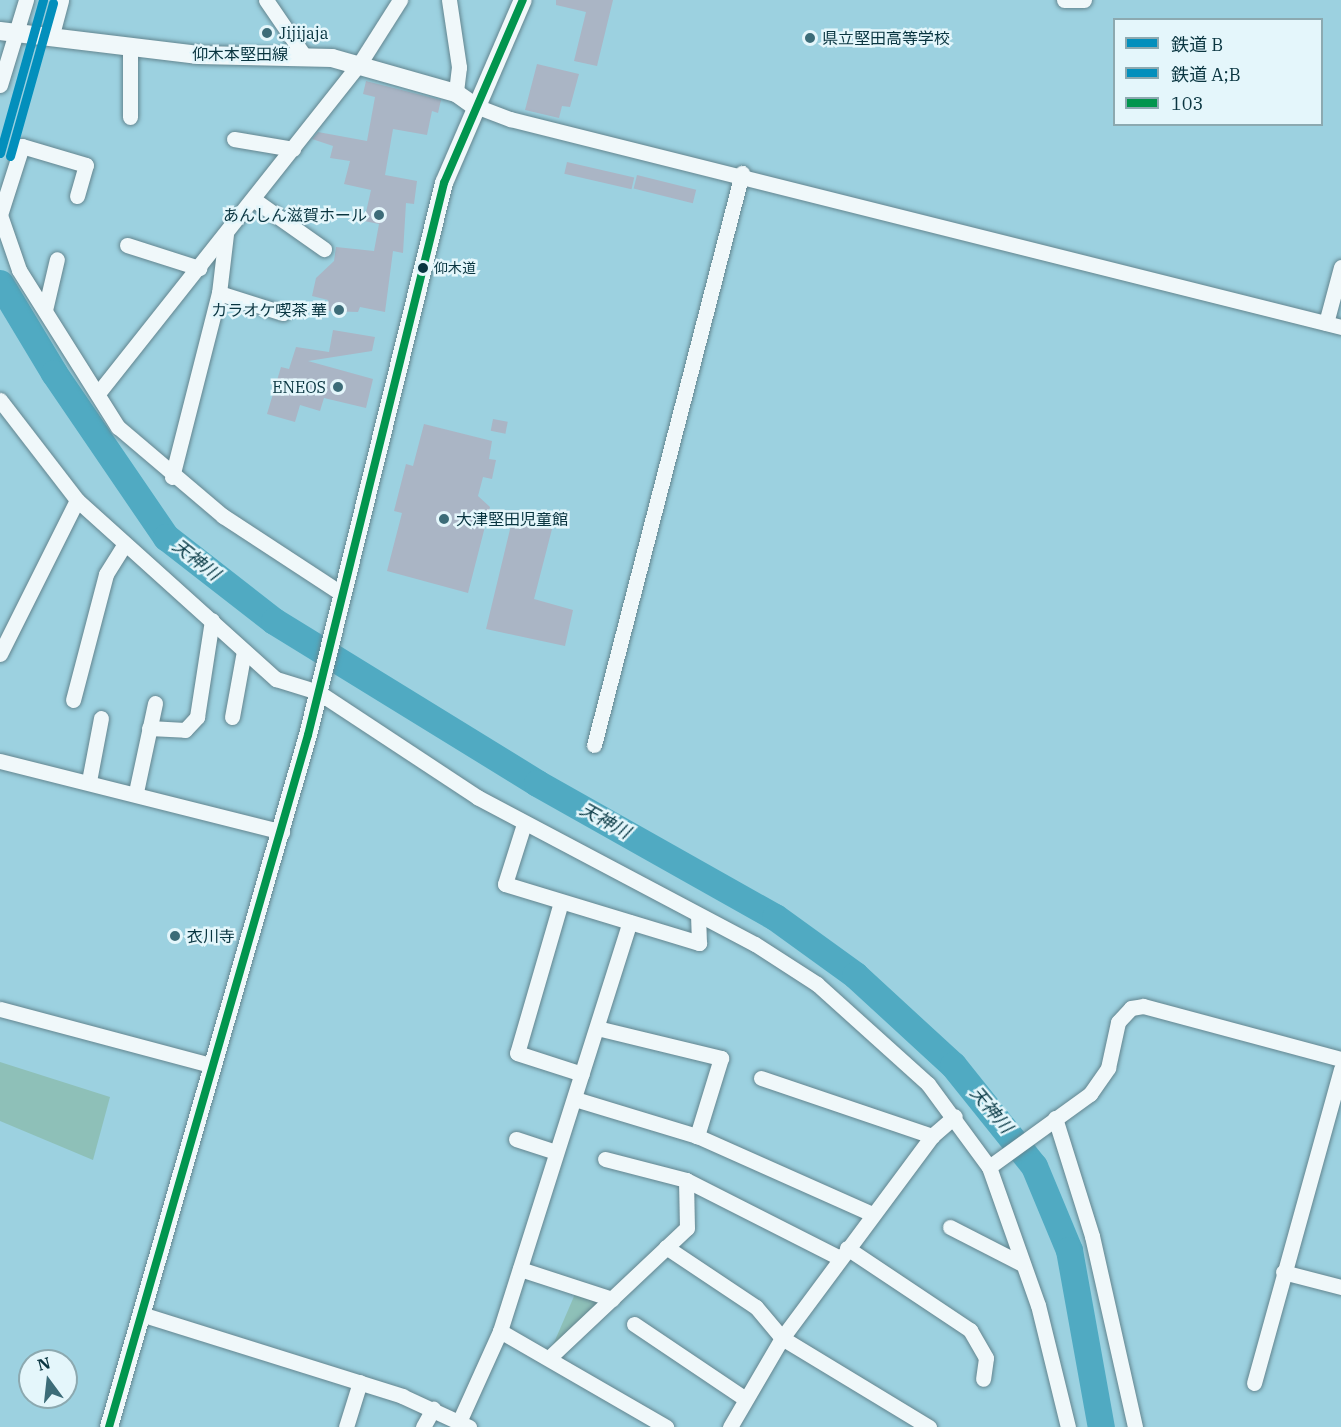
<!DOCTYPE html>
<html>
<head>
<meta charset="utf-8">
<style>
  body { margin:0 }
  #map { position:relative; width:1341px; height:1427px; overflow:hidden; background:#9cd1e0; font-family:"IBM Plex Serif","Noto Sans JP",serif }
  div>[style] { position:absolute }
  .green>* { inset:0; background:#8ec0b8 }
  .river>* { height:27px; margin:-13.5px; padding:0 13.5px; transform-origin:13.5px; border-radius:13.5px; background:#50aac2 }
  .building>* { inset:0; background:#aab5c5; transform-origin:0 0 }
  .roads { filter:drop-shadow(0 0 2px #63858f) drop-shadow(0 0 2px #63858f) }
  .minor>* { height:15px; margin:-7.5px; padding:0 7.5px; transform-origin:7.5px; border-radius:7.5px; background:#f0f8fa }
  .major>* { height:18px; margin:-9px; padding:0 9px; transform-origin:9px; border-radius:9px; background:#f0f8fa }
  .bus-1>* { height:8px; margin:-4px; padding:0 4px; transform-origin:4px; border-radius:4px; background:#01954e }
  .rail-1>* { height:9px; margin:-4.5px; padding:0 4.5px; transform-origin:4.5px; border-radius:4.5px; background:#038fbc }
  .rail-2>* { height:9px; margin:-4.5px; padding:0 4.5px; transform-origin:4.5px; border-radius:4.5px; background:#038fbc }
  .dots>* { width:16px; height:16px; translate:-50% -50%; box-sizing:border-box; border:3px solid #e4f6fb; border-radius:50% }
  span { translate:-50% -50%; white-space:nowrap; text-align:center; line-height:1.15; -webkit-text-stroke:5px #e4f6fb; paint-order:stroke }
  .bus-label { font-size:14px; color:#093540 }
  .left { translate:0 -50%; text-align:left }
  .poi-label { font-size:16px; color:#093540 }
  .right { translate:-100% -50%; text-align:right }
  .street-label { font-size:16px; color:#093540 }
  .water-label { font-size:18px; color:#073844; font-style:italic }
  .legend { position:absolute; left:1113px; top:18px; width:210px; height:108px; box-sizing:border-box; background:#e4f6fb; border:2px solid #8ca9b0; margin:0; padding:8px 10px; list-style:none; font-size:18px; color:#093540 }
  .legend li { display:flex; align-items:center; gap:12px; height:30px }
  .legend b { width:30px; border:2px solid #8ca9b0 }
  .north { position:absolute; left:18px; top:1349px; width:60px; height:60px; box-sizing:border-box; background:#e4f6fb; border:2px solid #8ca9b0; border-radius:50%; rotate:345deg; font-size:16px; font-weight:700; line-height:24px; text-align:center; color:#093540 }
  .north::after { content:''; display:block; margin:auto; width:21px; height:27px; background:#3c6c78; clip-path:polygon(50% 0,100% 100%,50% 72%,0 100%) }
</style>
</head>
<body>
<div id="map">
  <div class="green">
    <i style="clip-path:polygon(0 1062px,110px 1097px,93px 1160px,0 1121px)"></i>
    <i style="clip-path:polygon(575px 1294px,602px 1301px,550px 1352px)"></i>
  </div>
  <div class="river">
    <i style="left:0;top:283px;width:105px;rotate:59deg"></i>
    <i style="left:54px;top:373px;width:199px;rotate:55.7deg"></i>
    <i style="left:166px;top:537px;width:137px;rotate:37.9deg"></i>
    <i style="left:274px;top:621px;width:309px;rotate:31.6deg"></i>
    <i style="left:537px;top:783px;width:273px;rotate:29.4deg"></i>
    <i style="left:775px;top:917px;width:99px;rotate:35.9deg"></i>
    <i style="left:855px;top:975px;width:133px;rotate:42.6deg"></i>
    <i style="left:953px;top:1065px;width:129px;rotate:51.3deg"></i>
    <i style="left:1034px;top:1166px;width:91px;rotate:67.4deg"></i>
    <i style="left:1069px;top:1250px;width:180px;rotate:79.8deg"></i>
  </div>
  <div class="building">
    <i style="clip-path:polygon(556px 0,613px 0,597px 66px,574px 61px,586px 12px,556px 5px)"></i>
    <i style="clip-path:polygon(537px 64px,579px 74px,570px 107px,562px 106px,559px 118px,525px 110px)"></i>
    <i style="clip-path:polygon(366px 81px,441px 100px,438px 113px,432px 111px,427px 135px,393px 129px,385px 175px,417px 181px,414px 204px,406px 203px,403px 253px,393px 251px,385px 312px,360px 307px,358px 312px,326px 311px,328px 300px,312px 296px,316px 278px,334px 261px,336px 247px,374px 251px,379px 224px,364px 221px,371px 190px,344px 184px,350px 161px,330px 158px,333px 146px,312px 139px,318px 132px,367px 141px,375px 97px,363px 94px)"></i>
    <i style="left:567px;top:162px;width:69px;height:12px;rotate:13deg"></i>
    <i style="left:637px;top:175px;width:61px;height:14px;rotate:14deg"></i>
    <i style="clip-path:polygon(333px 330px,375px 337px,372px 351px,308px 361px,373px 379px,366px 408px,324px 398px,320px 411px,300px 405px,295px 422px,267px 414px,281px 367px,289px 369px,296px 347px,329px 352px)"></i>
    <i style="left:493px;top:419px;width:15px;height:12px;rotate:11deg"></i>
    <i style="clip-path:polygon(424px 424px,492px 441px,489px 459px,496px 460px,492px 479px,483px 477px,478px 496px,490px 507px,468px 593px,387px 571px,402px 513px,394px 511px,406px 464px,413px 466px)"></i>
    <i style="clip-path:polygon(512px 521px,552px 529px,534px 599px,573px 610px,565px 646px,486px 629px)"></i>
  </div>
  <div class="roads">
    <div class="minor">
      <i style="left:266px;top:0;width:65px;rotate:55.6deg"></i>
      <i style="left:449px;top:0;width:68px;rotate:81.5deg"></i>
      <i style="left:459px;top:67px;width:26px;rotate:97deg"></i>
      <i style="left:1064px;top:0;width:20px"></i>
      <i style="left:51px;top:38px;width:39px;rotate:-75deg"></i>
      <i style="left:0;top:85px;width:89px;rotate:-73deg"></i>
      <i style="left:473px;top:105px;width:40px;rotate:21deg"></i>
      <i style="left:510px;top:119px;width:857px;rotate:14.05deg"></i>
      <i style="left:130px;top:117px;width:70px;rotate:-90deg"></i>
      <i style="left:234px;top:139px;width:60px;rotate:9.6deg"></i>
      <i style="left:77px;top:196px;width:32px;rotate:-74deg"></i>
      <i style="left:86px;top:165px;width:67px;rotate:-163.5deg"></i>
      <i style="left:22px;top:146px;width:72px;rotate:107.7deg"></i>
      <i style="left:0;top:215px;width:58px;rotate:70.9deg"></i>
      <i style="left:19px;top:270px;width:186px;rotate:57.8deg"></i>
      <i style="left:118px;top:427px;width:138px;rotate:40.3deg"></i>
      <i style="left:223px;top:516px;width:142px;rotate:33.2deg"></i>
      <i style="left:253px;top:199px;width:87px;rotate:35.2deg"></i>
      <i style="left:127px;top:245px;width:76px;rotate:17.7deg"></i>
      <i style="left:219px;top:293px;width:67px;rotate:17.4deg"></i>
      <i style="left:45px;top:310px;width:52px;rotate:-76.8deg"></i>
      <i style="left:1326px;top:323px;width:58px;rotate:-75deg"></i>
      <i style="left:99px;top:392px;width:420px;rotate:-51.6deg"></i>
      <i style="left:360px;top:63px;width:75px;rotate:-57.6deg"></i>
      <i style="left:0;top:400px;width:126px;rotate:52.4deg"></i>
      <i style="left:77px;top:500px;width:268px;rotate:42deg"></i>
      <i style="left:276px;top:679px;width:44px;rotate:17.2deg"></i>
      <i style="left:318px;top:692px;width:191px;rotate:33.4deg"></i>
      <i style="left:477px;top:797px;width:314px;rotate:27.9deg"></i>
      <i style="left:755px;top:944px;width:74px;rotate:32.8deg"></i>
      <i style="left:817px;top:984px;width:149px;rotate:42deg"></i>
      <i style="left:928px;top:1084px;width:103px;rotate:53.7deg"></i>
      <i style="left:989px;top:1167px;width:146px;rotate:70.5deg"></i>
      <i style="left:1038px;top:1305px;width:126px;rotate:76.2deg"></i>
      <i style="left:172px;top:477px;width:190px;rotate:-75.7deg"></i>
      <i style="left:219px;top:293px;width:59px;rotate:-83.2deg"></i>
      <i style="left:0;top:654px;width:172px;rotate:-63.4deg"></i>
      <i style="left:73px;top:700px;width:130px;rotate:-75.3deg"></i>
      <i style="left:106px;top:574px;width:34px;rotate:-58deg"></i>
      <i style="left:232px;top:717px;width:67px;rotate:-79.7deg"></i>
      <i style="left:149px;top:728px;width:36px;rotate:3deg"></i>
      <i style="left:185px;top:730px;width:18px;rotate:-47deg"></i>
      <i style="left:197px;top:717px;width:98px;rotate:-81.2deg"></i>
      <i style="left:594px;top:745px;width:591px;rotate:-75.49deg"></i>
      <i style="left:0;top:761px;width:291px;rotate:14.1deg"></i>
      <i style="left:89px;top:781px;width:64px;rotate:-79.2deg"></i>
      <i style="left:136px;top:792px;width:91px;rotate:-77.9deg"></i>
      <i style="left:524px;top:824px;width:63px;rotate:107.6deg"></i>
      <i style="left:505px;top:884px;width:203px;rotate:16.9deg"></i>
      <i style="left:699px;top:943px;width:28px;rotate:-92deg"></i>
      <i style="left:561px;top:902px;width:157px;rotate:106.2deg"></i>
      <i style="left:517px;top:1053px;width:68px;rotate:17.9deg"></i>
      <i style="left:0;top:1009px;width:221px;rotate:14.9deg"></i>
      <i style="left:597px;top:1028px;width:128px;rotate:13.6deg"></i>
      <i style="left:721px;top:1058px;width:82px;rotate:107.1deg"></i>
      <i style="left:761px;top:1078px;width:181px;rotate:18.7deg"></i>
      <i style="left:575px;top:1099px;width:127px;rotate:16.9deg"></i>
      <i style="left:697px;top:1136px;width:192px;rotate:24deg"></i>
      <i style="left:1055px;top:1118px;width:124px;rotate:72.6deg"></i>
      <i style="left:1092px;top:1236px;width:196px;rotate:77.3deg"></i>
      <i style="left:516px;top:1139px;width:39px;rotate:18deg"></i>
      <i style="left:605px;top:1159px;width:84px;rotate:14.5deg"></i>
      <i style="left:989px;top:1167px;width:125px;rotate:-35.9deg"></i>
      <i style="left:1090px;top:1094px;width:32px;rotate:-55deg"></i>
      <i style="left:1108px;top:1068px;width:47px;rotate:-77.7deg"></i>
      <i style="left:1118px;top:1022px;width:19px;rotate:-47deg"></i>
      <i style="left:1131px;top:1008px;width:12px;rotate:-9deg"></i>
      <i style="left:1143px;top:1006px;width:205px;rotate:15deg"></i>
      <i style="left:950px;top:1227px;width:81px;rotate:27.2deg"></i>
      <i style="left:666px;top:1247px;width:108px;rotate:33.7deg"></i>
      <i style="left:756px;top:1307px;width:40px;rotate:50deg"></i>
      <i style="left:782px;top:1338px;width:172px;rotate:31.2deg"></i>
      <i style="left:847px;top:1248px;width:148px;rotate:33.7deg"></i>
      <i style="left:970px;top:1330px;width:32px;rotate:60deg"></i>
      <i style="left:986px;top:1358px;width:21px;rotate:98deg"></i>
      <i style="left:520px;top:1269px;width:97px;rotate:18.1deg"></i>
      <i style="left:1283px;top:1272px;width:60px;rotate:14.5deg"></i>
      <i style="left:141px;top:1314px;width:274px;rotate:17.4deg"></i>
      <i style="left:402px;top:1396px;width:74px;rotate:24.8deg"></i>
      <i style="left:634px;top:1324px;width:133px;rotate:33.9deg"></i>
      <i style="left:500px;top:1331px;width:192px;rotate:30deg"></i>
      <i style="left:550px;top:1357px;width:188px;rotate:-43.3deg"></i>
      <i style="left:687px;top:1228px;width:48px;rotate:-91.2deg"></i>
      <i style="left:686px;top:1180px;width:173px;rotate:26.9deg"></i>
      <i style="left:1254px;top:1383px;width:326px;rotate:-74.5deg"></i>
      <i style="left:459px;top:1422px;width:100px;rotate:-65.7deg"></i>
      <i style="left:500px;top:1331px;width:429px;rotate:-72.4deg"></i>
      <i style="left:346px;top:1427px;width:47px;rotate:-72.7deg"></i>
      <i style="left:423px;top:1427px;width:21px;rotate:-61deg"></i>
      <i style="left:730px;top:1427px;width:103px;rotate:-59.7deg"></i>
      <i style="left:782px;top:1338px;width:252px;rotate:-53.4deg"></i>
      <i style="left:932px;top:1136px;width:30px;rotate:-41deg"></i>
    </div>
    <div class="major">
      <i style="left:0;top:31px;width:200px;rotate:6.9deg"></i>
      <i style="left:199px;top:55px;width:133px;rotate:1.3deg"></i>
      <i style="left:332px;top:58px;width:129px;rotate:15.8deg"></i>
      <i style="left:456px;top:93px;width:21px;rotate:35deg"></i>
      <i style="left:109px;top:1427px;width:720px;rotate:-73.96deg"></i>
      <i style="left:308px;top:735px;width:569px;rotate:-76.16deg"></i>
      <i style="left:444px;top:183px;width:199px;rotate:-66.7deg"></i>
    </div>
  </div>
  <div class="bus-1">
    <i style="left:109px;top:1427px;width:720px;rotate:-73.96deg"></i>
    <i style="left:308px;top:735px;width:569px;rotate:-76.16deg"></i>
    <i style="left:444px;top:183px;width:199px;rotate:-66.7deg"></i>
  </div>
  <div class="rail-1">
    <i style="left:0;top:153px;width:159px;rotate:-74.3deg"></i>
  </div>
  <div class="rail-2">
    <i style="left:10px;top:156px;width:159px;rotate:-74.3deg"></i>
  </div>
  <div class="dots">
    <i style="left:267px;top:33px;background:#3c6c78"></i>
    <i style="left:810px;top:38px;background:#3c6c78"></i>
    <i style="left:379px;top:215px;background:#3c6c78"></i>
    <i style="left:423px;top:268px;background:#093540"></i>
    <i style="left:339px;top:310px;background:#3c6c78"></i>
    <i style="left:338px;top:387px;background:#3c6c78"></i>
    <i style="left:444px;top:519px;background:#3c6c78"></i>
    <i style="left:175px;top:936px;background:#3c6c78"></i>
  </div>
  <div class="bus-label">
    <span class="left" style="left:434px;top:268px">仰木道</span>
  </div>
  <div class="poi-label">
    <span class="left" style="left:279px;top:33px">Jijijaja</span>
    <span class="left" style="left:822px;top:38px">県立堅田高等学校</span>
    <span class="right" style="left:367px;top:215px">あんしん滋賀ホール</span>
    <span class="right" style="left:327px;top:310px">カラオケ喫茶 華</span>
    <span class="right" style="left:326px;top:387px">ENEOS</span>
    <span class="left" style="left:456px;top:519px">大津堅田児童館</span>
    <span class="left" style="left:187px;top:936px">衣川寺</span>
  </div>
  <div class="street-label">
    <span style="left:240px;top:54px">仰木本堅田線</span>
  </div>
  <div class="water-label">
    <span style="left:196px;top:560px;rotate:38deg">天神川</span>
    <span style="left:605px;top:821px;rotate:29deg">天神川</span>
    <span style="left:991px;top:1110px;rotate:50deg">天神川</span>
  </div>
  <ul class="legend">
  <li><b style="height:8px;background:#038fbc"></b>鉄道 B</li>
  <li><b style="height:8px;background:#038fbc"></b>鉄道 A;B</li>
  <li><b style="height:8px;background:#01954e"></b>103</li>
  </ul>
  <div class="north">N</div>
</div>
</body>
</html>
